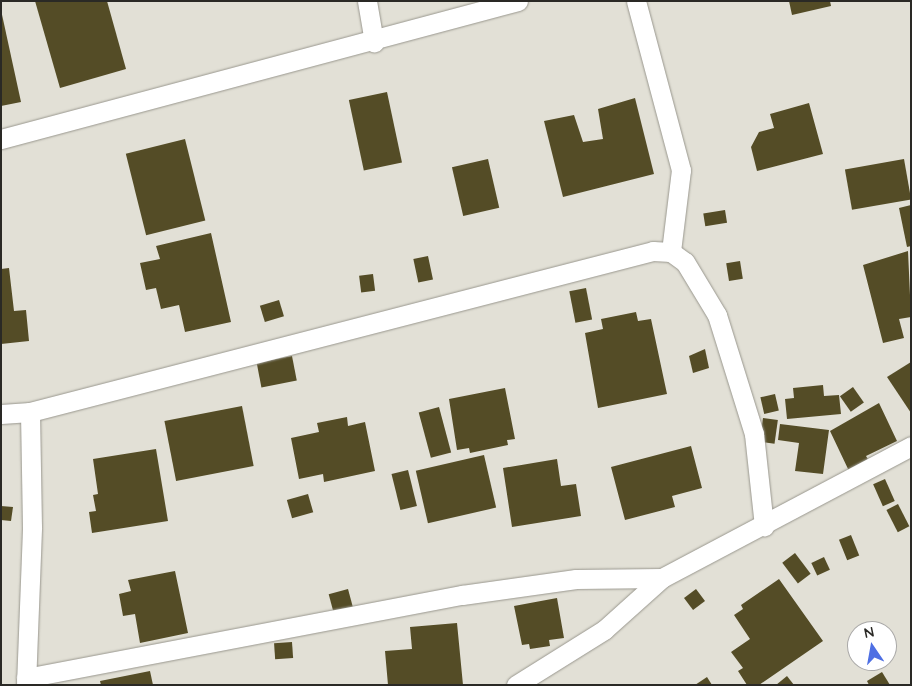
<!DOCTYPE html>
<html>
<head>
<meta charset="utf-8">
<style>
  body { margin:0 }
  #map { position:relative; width:912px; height:686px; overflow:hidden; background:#e2e0d6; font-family:Quicksand,sans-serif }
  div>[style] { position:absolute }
  .building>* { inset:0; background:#544c26; transform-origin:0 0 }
  .roads { filter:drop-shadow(0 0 1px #99978e) drop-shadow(0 0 1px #99978e) }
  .street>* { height:19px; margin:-9.5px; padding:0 9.5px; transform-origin:9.5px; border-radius:9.5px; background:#fff }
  span { translate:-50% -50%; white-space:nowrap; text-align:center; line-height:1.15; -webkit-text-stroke:5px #fff; paint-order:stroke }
  .frame { position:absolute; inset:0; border:2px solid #2a2925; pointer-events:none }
  .north { position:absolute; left:847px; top:621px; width:50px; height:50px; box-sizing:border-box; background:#fff; border:1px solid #aaa9a8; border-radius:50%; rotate:348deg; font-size:14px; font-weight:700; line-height:20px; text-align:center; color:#2a2925 }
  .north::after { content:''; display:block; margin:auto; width:18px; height:22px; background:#4e6fe3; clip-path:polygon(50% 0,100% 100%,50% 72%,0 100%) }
</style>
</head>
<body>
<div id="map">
  <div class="building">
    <i style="clip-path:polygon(35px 1px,107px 1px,126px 69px,60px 88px)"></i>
    <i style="clip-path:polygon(789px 1px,830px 1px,831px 6px,792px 15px)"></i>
    <i style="clip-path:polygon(1px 10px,21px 102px,1px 106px)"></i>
    <i style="left:387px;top:92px;width:72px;height:39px;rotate:78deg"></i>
    <i style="clip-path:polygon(635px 98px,654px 174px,563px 197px,544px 121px,574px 115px,583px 142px,603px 139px,598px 109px)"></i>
    <i style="clip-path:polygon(809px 103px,823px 154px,757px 171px,751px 147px,759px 132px,774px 128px,770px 114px)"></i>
    <i style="left:185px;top:139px;width:84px;height:61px;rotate:76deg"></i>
    <i style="left:488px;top:159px;width:50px;height:37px;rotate:77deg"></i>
    <i style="left:904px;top:159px;width:41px;height:60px;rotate:80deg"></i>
    <i style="clip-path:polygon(911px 205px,911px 246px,907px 247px,899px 208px)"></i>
    <i style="left:725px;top:210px;width:13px;height:22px;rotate:81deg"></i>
    <i style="clip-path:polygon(211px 233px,231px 322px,185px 332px,179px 305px,161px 309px,156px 288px,146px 290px,140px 263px,160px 259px,156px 246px)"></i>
    <i style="clip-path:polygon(908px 251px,911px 317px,899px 319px,904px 338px,883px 343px,863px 265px)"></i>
    <i style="left:428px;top:256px;width:24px;height:15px;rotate:78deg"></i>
    <i style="left:740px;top:261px;width:18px;height:14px;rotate:81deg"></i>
    <i style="clip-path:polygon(9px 268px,14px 311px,26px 310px,29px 341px,1px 344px,1px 269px)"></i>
    <i style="left:373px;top:274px;width:17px;height:14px;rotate:83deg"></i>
    <i style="left:586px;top:288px;width:32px;height:17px;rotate:79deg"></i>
    <i style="left:279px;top:300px;width:17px;height:20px;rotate:73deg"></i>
    <i style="clip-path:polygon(636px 312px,638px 321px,651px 319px,667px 394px,598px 408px,585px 333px,603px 329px,601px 319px)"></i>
    <i style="clip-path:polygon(705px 349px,709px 368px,693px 373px,689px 356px)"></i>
    <i style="left:292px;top:356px;width:25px;height:36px;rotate:79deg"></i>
    <i style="clip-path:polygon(911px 362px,911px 413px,887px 377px)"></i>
    <i style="clip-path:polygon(823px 385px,824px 396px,839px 395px,841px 414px,787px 419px,785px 399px,794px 398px,793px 388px)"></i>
    <i style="left:853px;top:387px;width:19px;height:16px;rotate:55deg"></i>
    <i style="clip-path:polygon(505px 388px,515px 439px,507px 440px,508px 445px,470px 453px,469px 448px,457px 450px,449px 399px)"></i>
    <i style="left:775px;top:394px;width:17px;height:15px;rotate:77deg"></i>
    <i style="clip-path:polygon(879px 403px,897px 441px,866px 456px,869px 461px,849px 471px,830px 431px)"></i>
    <i style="left:242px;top:406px;width:61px;height:79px;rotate:79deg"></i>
    <i style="left:439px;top:407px;width:47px;height:21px;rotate:75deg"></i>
    <i style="clip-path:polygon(347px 417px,348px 426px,365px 422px,375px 471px,324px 482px,323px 474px,299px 479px,291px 438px,319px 432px,317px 423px)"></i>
    <i style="left:763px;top:418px;width:15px;height:24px;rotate:8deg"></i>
    <i style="clip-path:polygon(780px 424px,829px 430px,823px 474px,795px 471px,799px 443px,778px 440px)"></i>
    <i style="clip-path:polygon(691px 446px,702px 488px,672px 496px,675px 507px,625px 520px,611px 467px)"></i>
    <i style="clip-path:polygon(156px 449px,168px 521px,92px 533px,89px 512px,96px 511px,93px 495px,98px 494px,93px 459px)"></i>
    <i style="left:484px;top:455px;width:54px;height:70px;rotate:77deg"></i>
    <i style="clip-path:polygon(557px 459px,561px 486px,576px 484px,581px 516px,512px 527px,503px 468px)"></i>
    <i style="left:408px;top:470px;width:37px;height:17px;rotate:76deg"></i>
    <i style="left:885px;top:479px;width:24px;height:13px;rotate:66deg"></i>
    <i style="left:308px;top:494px;width:19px;height:22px;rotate:74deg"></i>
    <i style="left:898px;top:504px;width:25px;height:13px;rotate:63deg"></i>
    <i style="clip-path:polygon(1px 506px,13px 507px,11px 521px,1px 520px)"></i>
    <i style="left:851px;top:535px;width:22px;height:13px;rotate:68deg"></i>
    <i style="left:795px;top:553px;width:26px;height:16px;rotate:53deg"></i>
    <i style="left:824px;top:557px;width:14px;height:14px;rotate:65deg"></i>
    <i style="clip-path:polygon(175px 571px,188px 633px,140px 643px,135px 614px,123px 616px,119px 594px,131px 591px,128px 580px)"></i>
    <i style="clip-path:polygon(779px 579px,823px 641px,759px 685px,747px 685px,738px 671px,743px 668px,731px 652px,750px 639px,734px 615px,743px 609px,741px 605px)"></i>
    <i style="left:348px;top:589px;width:20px;height:20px;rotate:75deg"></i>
    <i style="left:696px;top:589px;width:15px;height:15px;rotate:53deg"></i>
    <i style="clip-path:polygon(557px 598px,564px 638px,549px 640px,550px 646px,530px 649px,529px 644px,522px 645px,514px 606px)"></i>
    <i style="clip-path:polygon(457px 623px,463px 685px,388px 685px,385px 651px,412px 649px,410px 627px)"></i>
    <i style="left:292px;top:642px;width:16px;height:18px;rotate:86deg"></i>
    <i style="clip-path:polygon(150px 671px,153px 685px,101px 685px,100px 681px)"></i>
    <i style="clip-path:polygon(882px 672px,890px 685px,869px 685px,867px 681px)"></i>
    <i style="clip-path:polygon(787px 676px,794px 685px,776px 685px)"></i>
    <i style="clip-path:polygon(707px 677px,712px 685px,695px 685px)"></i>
  </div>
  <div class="roads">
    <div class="street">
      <i style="left:367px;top:1px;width:42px;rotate:80.3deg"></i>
      <i style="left:636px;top:1px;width:175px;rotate:75.1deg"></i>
      <i style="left:681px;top:170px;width:83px;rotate:97deg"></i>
      <i style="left:1px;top:139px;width:535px;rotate:-14.95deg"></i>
      <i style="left:1px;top:414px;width:29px;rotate:-4deg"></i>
      <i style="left:30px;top:412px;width:643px;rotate:-14.49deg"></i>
      <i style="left:653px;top:251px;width:18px;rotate:3deg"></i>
      <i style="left:671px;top:252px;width:17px;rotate:36deg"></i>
      <i style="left:685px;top:262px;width:62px;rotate:58.9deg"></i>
      <i style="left:717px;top:315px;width:125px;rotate:72.7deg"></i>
      <i style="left:754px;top:434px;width:93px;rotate:83.8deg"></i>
      <i style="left:26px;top:678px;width:444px;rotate:-10.8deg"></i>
      <i style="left:462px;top:595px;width:115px;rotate:-8deg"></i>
      <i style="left:576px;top:579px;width:86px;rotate:-0.7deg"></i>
      <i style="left:26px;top:685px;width:158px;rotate:-87.8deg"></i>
      <i style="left:32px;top:527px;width:115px;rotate:-91deg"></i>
      <i style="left:516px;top:685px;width:104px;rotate:-32deg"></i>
      <i style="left:604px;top:630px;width:78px;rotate:-41.9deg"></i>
      <i style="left:662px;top:578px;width:282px;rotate:-27.9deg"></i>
    </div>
  </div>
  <div class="frame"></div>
  <div class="north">N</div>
</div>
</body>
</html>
